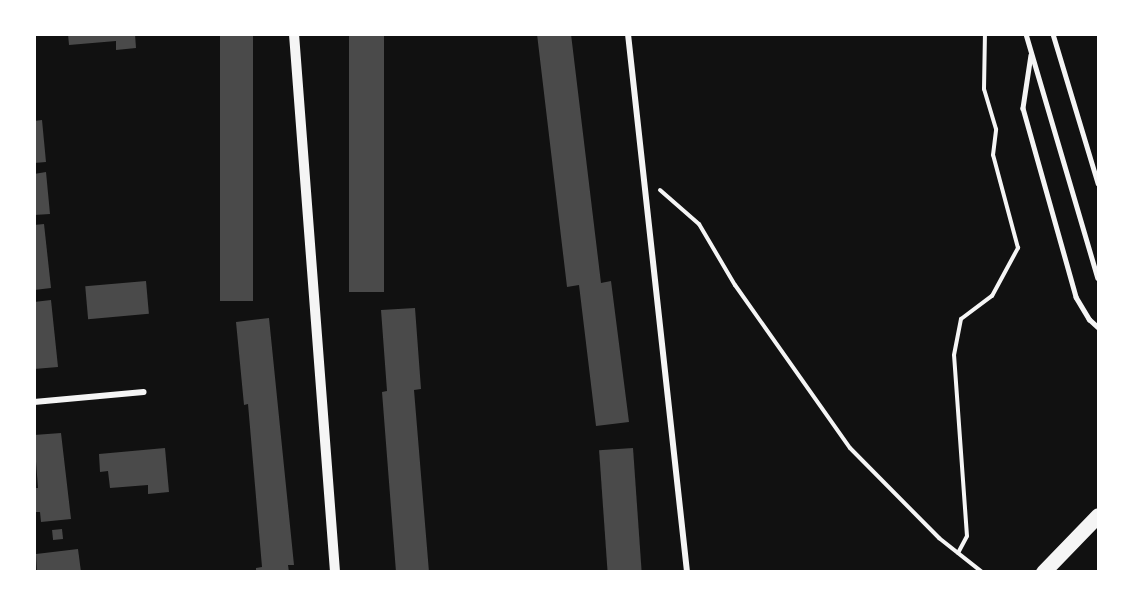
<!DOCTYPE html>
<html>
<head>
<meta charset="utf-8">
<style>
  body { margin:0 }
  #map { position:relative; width:1133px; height:606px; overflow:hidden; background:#111; font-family:Barlow,sans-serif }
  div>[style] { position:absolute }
  .building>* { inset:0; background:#4a4a4a; transform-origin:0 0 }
  .path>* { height:4px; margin:-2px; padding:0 2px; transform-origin:2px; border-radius:2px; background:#f5f5f5 }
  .service>* { height:4.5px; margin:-2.25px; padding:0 2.25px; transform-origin:2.25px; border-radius:2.25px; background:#f5f5f5 }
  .minor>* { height:6px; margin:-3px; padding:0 3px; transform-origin:3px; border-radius:3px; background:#f5f5f5 }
  .tertiary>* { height:10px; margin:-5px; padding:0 5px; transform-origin:5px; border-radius:5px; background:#f5f5f5 }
  .primary>* { height:15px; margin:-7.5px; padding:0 7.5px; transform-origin:7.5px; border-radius:7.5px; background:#f5f5f5 }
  span { translate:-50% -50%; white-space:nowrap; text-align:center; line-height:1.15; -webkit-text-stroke:5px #fff; paint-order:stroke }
  .frame { position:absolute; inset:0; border:36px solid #fff; pointer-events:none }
</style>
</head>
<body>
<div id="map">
  <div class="building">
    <i style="clip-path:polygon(68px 34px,135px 34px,136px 48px,116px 50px,116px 41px,69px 45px)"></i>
    <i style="left:220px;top:34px;width:33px;height:267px"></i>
    <i style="left:349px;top:34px;width:35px;height:258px"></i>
    <i style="clip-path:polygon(537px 34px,571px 34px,601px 283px,611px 281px,629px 422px,596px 426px,579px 285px,567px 287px)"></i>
    <i style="clip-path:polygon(42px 120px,46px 162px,34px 163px,34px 121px)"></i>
    <i style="clip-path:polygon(46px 172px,50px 214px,34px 215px,34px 174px)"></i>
    <i style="clip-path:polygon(44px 224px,51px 288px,34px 290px,34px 225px)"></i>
    <i style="left:146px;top:281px;width:33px;height:61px;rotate:85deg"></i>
    <i style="clip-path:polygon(51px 300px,58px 367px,34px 369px,34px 302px)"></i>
    <i style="clip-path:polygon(415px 308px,421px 389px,414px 390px,429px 572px,396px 572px,382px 392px,387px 391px,381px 310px)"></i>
    <i style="clip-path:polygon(269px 318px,294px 565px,288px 565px,289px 572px,256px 572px,256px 568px,262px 567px,248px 404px,244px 405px,236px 322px)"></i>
    <i style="clip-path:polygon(61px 433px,71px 519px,41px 522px,40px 512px,34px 512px,34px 488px,38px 488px,34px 435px)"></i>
    <i style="clip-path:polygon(165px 448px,169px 492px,148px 494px,148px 485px,110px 488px,108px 471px,100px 472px,99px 454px)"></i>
    <i style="left:633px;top:448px;width:124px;height:34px;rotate:86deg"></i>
    <i style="left:62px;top:529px;width:10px;height:10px;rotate:84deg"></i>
    <i style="clip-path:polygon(78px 549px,81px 572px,37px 572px,36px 554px)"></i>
  </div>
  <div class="path">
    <i style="left:660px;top:190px;width:52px;rotate:41.1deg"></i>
    <i style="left:699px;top:224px;width:71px;rotate:59.5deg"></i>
    <i style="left:735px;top:285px;width:199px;rotate:54.8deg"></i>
    <i style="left:850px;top:448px;width:127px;rotate:45.3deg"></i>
    <i style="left:939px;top:538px;width:55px;rotate:38.3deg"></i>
    <i style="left:958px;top:553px;width:19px;rotate:-62deg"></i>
    <i style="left:967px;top:536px;width:181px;rotate:-94.1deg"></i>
    <i style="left:954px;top:355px;width:37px;rotate:-79deg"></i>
    <i style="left:961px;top:319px;width:39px;rotate:-37deg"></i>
    <i style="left:992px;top:296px;width:55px;rotate:-61.6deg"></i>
    <i style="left:1018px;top:248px;width:96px;rotate:-105deg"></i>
    <i style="left:993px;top:155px;width:26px;rotate:-83deg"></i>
    <i style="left:996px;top:129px;width:42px;rotate:-106.7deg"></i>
    <i style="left:984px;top:89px;width:55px;rotate:-89deg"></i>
  </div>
  <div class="service">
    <i style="left:1026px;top:34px;width:254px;rotate:73.6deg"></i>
    <i style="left:1053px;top:34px;width:156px;rotate:73.2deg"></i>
    <i style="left:1031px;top:55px;width:54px;rotate:98.6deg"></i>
    <i style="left:1023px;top:108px;width:196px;rotate:74.3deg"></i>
    <i style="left:1076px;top:297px;width:26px;rotate:59deg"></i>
    <i style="left:1089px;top:319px;width:12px;rotate:42deg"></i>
  </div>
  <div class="minor">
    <i style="left:628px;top:34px;width:541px;rotate:83.74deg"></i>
    <i style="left:34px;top:402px;width:110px;rotate:-5.2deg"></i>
  </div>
  <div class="tertiary">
    <i style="left:294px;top:34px;width:540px;rotate:85.64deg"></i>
  </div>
  <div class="primary">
    <i style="left:1043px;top:572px;width:79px;rotate:-46deg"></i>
  </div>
  <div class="frame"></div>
</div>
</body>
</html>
